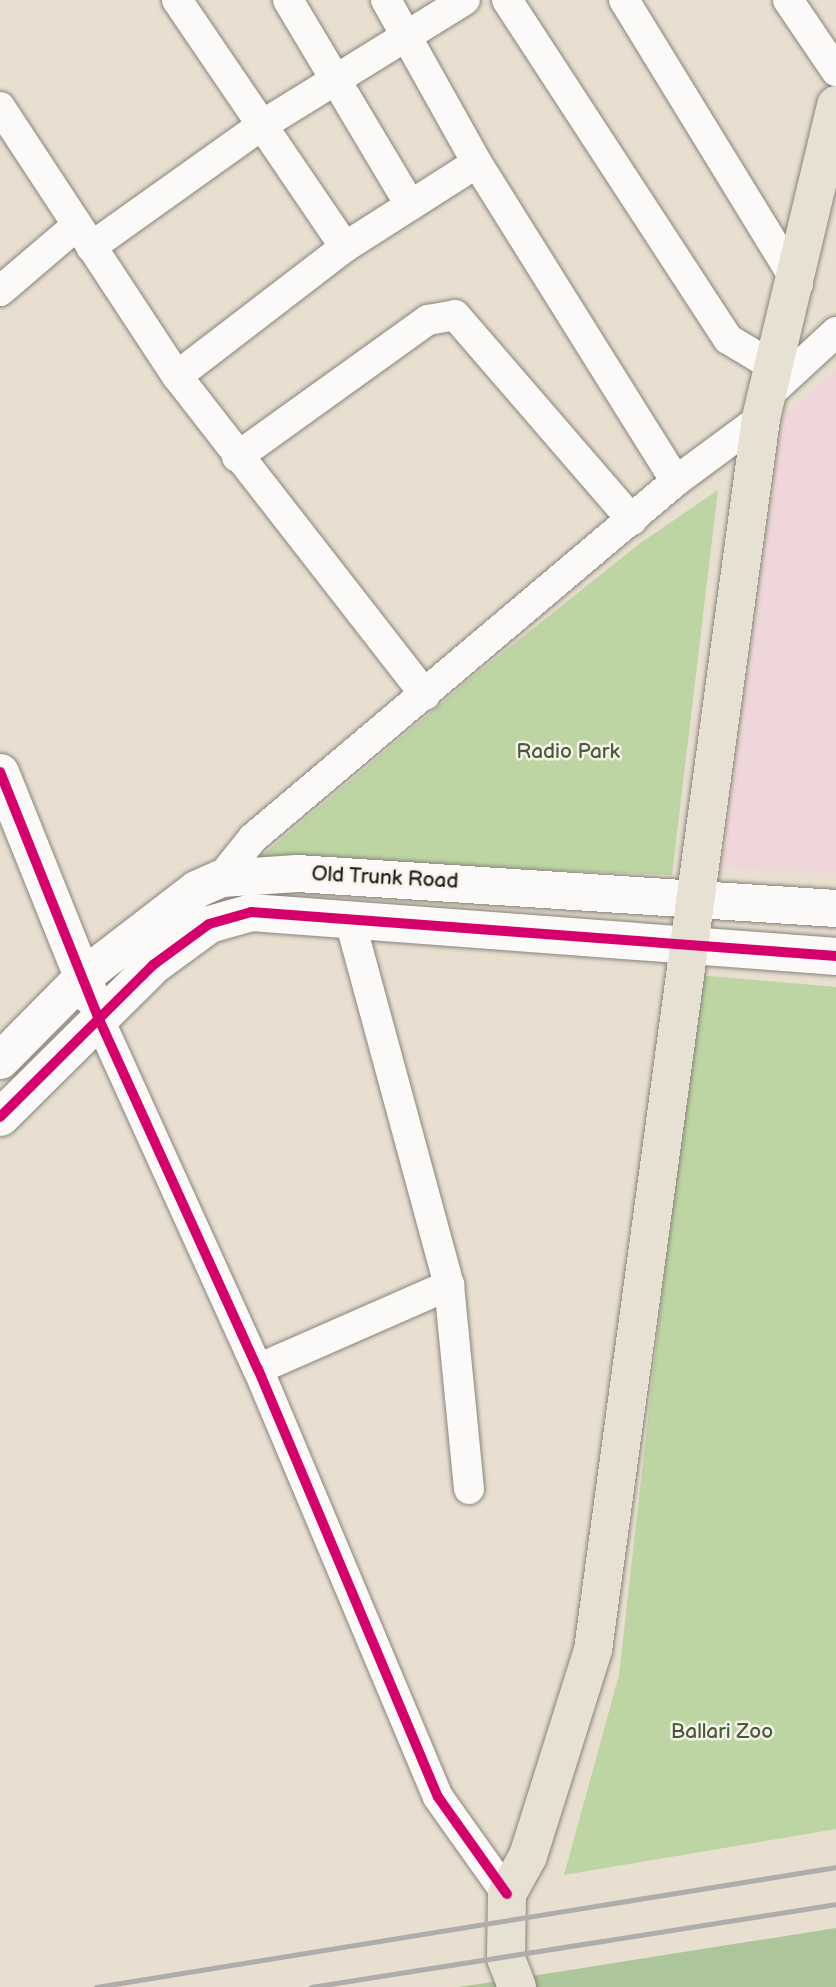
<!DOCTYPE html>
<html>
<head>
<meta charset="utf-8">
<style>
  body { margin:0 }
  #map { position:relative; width:836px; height:1987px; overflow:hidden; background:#e8dfd0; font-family:"Balsamiq Sans",sans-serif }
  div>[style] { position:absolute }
  .built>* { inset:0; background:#eed6da }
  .green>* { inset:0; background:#bdd5a3 }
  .forest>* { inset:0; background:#acc59a }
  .roads { filter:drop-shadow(0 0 2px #88847c) drop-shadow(0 0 2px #88847c) }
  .minor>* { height:30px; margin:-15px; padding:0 15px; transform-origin:15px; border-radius:15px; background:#fcfaf8 }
  .tertiary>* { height:37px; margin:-18.5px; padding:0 18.5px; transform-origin:18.5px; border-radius:18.5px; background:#fcfaf8 }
  .primary>* { height:38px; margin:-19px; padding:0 19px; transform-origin:19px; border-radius:19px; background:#e7e1d4 }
  .rail>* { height:5px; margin:-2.5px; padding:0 2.5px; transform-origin:2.5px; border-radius:2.5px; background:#aeadab }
  .cycleway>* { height:10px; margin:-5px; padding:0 5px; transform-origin:5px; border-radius:5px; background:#d6006c }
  span { translate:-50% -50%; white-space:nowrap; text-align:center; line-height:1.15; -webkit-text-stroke:5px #f7f3e8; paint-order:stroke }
  .park-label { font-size:21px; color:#485a3e }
  .street-label { font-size:21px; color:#1c1c1c }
</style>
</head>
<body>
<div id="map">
  <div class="built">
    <i style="clip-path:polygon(836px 370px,836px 874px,722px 867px,783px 417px)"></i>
  </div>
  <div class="green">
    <i style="clip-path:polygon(718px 490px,672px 875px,258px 859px,476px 674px,639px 544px)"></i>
    <i style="clip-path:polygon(698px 975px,836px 987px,836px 1829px,564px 1875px,619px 1675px)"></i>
  </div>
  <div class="forest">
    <i style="clip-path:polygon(836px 1928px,836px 1987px,459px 1987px,551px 1973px)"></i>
  </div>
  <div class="roads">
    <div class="minor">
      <i style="left:177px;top:0;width:299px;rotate:55.8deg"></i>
      <i style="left:288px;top:0;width:239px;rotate:59.2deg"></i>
      <i style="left:386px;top:0;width:187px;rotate:60.8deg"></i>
      <i style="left:477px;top:163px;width:375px;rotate:58deg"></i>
      <i style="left:507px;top:0;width:405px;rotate:56.9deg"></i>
      <i style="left:728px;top:339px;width:56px;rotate:31.1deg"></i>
      <i style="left:624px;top:0;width:333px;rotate:58.5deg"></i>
      <i style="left:788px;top:0;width:86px;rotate:55.9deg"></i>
      <i style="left:0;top:107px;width:322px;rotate:56.7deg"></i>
      <i style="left:177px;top:376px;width:404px;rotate:52.1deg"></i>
      <i style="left:91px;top:247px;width:206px;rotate:-35.5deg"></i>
      <i style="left:259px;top:127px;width:242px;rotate:-31.7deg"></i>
      <i style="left:0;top:291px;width:100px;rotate:-40.5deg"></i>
      <i style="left:177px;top:376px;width:212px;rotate:-37.5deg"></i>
      <i style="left:345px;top:247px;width:156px;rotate:-32.5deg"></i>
      <i style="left:770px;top:393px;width:90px;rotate:-42.7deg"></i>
      <i style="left:237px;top:457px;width:235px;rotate:-35.7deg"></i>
      <i style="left:428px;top:320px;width:27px;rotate:-10deg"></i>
      <i style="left:455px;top:315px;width:271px;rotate:49.2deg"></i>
      <i style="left:221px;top:878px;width:51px;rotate:-51.3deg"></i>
      <i style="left:253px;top:838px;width:554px;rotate:-40.16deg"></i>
      <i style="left:676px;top:481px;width:106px;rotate:-36.5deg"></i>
      <i style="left:349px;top:917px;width:381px;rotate:74.8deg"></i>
      <i style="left:449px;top:1285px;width:205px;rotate:84.4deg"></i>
      <i style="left:98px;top:1017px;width:387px;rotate:65.6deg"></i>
      <i style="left:258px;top:1369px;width:464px;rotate:67.2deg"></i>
      <i style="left:438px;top:1797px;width:119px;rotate:54.6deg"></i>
      <i style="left:258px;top:1369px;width:209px;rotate:-23.7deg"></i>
    </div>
    <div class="tertiary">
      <i style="left:0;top:772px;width:241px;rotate:68.1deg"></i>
      <i style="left:0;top:1060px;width:118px;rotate:-45.3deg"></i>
      <i style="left:83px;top:976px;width:143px;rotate:-37.6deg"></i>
      <i style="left:196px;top:889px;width:27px;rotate:-24deg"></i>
      <i style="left:221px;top:878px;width:76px;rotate:-3.8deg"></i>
      <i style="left:297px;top:873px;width:540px;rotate:3.72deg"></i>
      <i style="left:0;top:1117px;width:216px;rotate:-44.8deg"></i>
      <i style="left:153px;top:965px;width:69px;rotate:-36.2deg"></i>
      <i style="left:209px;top:924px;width:44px;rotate:-15.9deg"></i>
      <i style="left:251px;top:912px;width:587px;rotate:4.3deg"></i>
    </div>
    <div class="primary">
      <i style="left:517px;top:1987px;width:31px;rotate:-111deg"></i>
      <i style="left:506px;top:1958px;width:64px;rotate:-89.1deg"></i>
      <i style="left:507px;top:1894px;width:43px;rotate:-61.1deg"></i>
      <i style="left:528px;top:1856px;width:216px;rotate:-72.5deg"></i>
      <i style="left:593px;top:1650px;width:1243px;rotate:-82.23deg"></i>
      <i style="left:761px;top:418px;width:322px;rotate:-76.5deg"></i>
    </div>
  </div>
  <div class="rail">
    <i style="left:96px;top:1987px;width:750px;rotate:-9.21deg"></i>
    <i style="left:311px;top:1987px;width:532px;rotate:-8.98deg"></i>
  </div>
  <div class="cycleway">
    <i style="left:0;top:772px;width:264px;rotate:68.2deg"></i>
    <i style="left:98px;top:1017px;width:387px;rotate:65.6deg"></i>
    <i style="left:258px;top:1369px;width:464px;rotate:67.2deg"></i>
    <i style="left:438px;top:1797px;width:119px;rotate:54.6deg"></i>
    <i style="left:0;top:1117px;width:216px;rotate:-44.8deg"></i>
    <i style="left:153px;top:965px;width:69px;rotate:-36.2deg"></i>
    <i style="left:209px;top:924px;width:44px;rotate:-15.9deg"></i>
    <i style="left:251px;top:912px;width:587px;rotate:4.3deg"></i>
  </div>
  <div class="park-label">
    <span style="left:568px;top:752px">Radio Park</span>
    <span style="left:722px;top:1732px">Ballari Zoo</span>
  </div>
  <div class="street-label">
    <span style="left:385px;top:878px;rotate:3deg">Old Trunk Road</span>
  </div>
</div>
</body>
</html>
